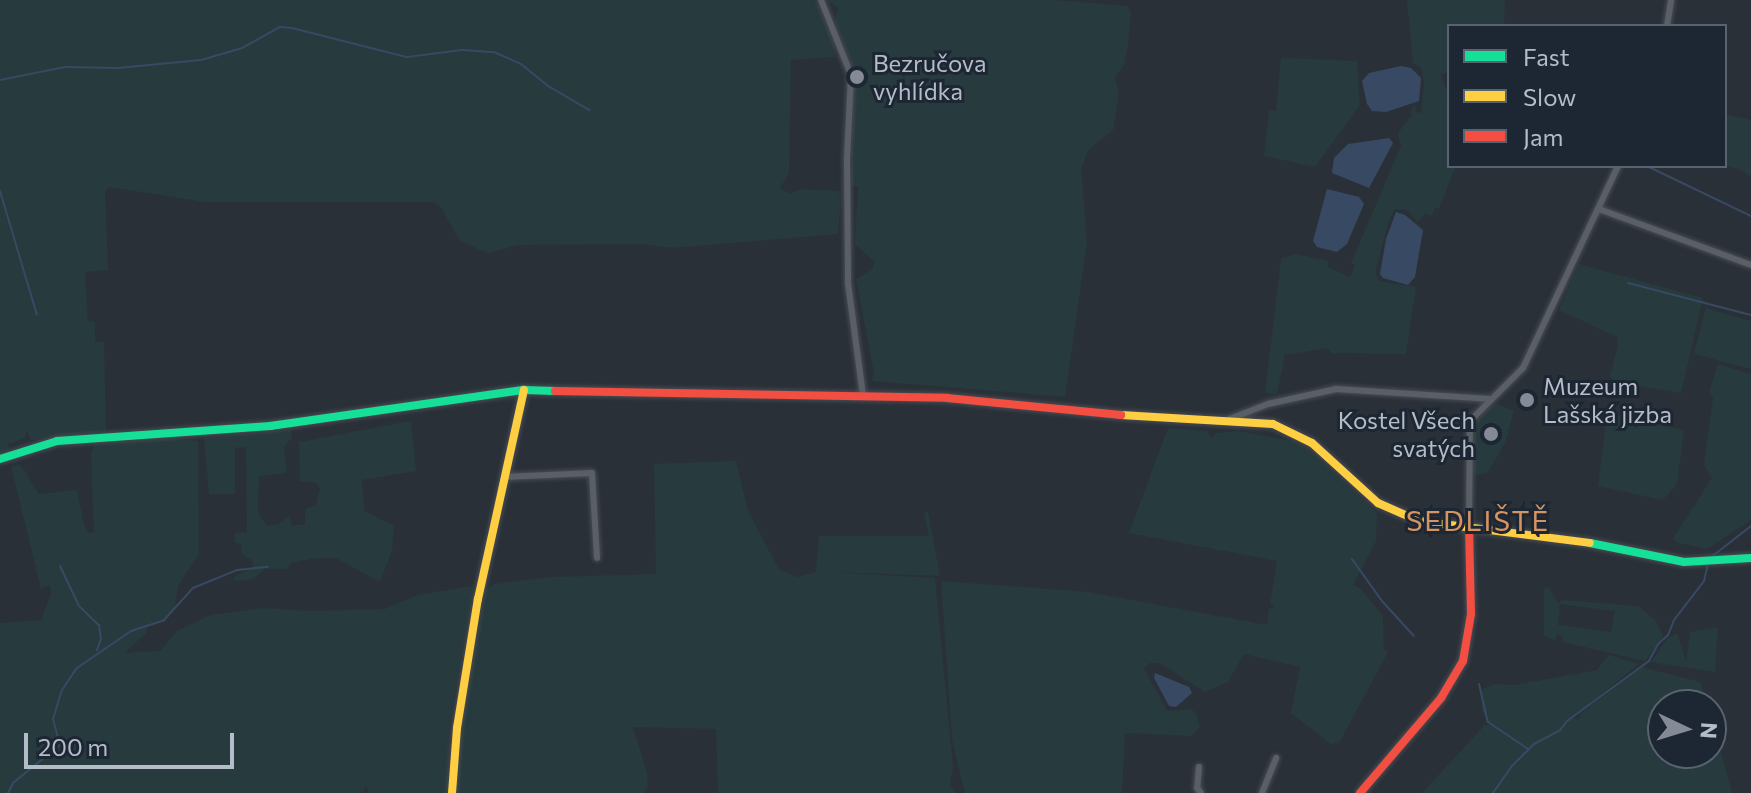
<!DOCTYPE html>
<html>
<head>
<meta charset="utf-8">
<style>
  body { margin:0 }
  #map { position:relative; width:1751px; height:793px; overflow:hidden; background:#2a3038; font-family:Commissioner,sans-serif }
  div>[style] { position:absolute }
  .green>* { inset:0; background:#273a3e }
  .water>* { inset:0; background:#384963 }
  .stream>* { height:2px; margin:-1px; padding:0 1px; transform-origin:1px; border-radius:1px; background:#384963 }
  .roads { filter:drop-shadow(0 0 2px #484c53) drop-shadow(0 0 2px #484c53) }
  .street>* { height:6px; margin:-3px; padding:0 3px; transform-origin:3px; border-radius:3px; background:#5a5e66 }
  .fast>* { height:8px; margin:-4px; padding:0 4px; transform-origin:4px; border-radius:4px; background:#16e098 }
  .slow>* { height:8px; margin:-4px; padding:0 4px; transform-origin:4px; border-radius:4px; background:#ffcf43 }
  .jam>* { height:8px; margin:-4px; padding:0 4px; transform-origin:4px; border-radius:4px; background:#f24e42 }
  .dots>* { width:22px; height:22px; translate:-50% -50%; box-sizing:border-box; border:4px solid #1d2633; border-radius:50% }
  span { translate:-50% -50%; white-space:nowrap; text-align:center; line-height:1.15; -webkit-text-stroke:6px #1d2633; paint-order:stroke }
  .poi-label { font-size:24px; color:#b4bcc9 }
  .left { translate:0 -50%; text-align:left }
  .right { translate:-100% -50%; text-align:right }
  .quarter-label { font-size:28px; color:#d59563; letter-spacing:2px }
  .legend { position:absolute; left:1447px; top:24px; width:280px; height:144px; box-sizing:border-box; background:#1d2633; border:2px solid #59626f; margin:0; padding:10px 14px; list-style:none; font-size:24px; color:#b4bcc9 }
  .legend li { display:flex; align-items:center; gap:16px; height:40px }
  .legend b { width:40px; border:2px solid #59626f }
  .north { position:absolute; left:1647px; top:689px; width:80px; height:80px; box-sizing:border-box; background:#1d2633; border:2px solid #59626f; border-radius:50%; rotate:94deg; font-size:22px; font-weight:700; line-height:32px; text-align:center; color:#b4bcc9 }
  .north::after { content:''; display:block; margin:auto; width:28px; height:36px; background:#848b96; clip-path:polygon(50% 0,100% 100%,50% 72%,0 100%) }
  .scale { position:absolute; left:24px; top:733px; width:210px; height:36px; box-sizing:border-box; border:4px solid #b4bcc9; border-top:0; padding-left:10px; font-size:24px; line-height:28px; white-space:nowrap; color:#b4bcc9; -webkit-text-stroke:6px #1d2633; paint-order:stroke }
</style>
</head>
<body>
<div id="map">
  <div class="green">
    <i style="clip-path:polygon(0 0,815px 0,834px 43px,835px 57px,791px 60px,789px 173px,780px 188px,790px 194px,802px 189px,838px 191px,841px 197px,838px 234px,672px 248px,642px 244px,519px 245px,487px 253px,460px 241px,441px 207px,434px 202px,205px 202px,109px 187px,105px 192px,108px 270px,85px 272px,88px 321px,95px 322px,95px 342px,104px 342px,106px 431px,30px 440px,27px 429px,25px 438px,10px 444px,7px 441px,9px 449px,0 453px)"></i>
    <i style="clip-path:polygon(826px 0,1055px 0,1127px 6px,1131px 13px,1128px 45px,1124px 65px,1115px 78px,1119px 94px,1113px 130px,1088px 150px,1081px 169px,1087px 242px,1065px 397px,872px 381px,874px 373px,856px 279px,872px 270px,875px 262px,855px 244px,858px 186px,851px 186px,853px 68px,835px 21px,838px 8px)"></i>
    <i style="clip-path:polygon(1407px 0,1505px 0,1504px 26px,1449px 26px,1449px 72px,1442px 74px,1441px 79px,1449px 92px,1449px 103px,1446px 103px,1449px 104px,1449px 166px,1456px 166px,1439px 208px,1435px 208px,1432px 216px,1424px 214px,1418px 222px,1407px 210px,1395px 209px,1389px 220px,1375px 273px,1379px 281px,1416px 287px,1406px 354px,1332px 353px,1328px 348px,1285px 355px,1277px 394px,1265px 393px,1281px 259px,1296px 254px,1328px 261px,1328px 267px,1350px 277px,1355px 265px,1351px 263px,1401px 146px,1398px 133px,1412px 115px,1410px 112px,1415px 103px,1416px 113px,1421px 112px,1424px 84px,1421px 67px,1413px 63px)"></i>
    <i style="clip-path:polygon(1281px 58px,1357px 61px,1360px 105px,1315px 167px,1264px 156px,1269px 111px,1276px 111px)"></i>
    <i style="clip-path:polygon(1725px 114px,1751px 120px,1751px 177px,1739px 169px,1724px 166px)"></i>
    <i style="clip-path:polygon(1579px 264px,1703px 298px,1681px 393px,1614px 382px,1610px 376px,1618px 346px,1617px 337px,1559px 310px)"></i>
    <i style="clip-path:polygon(1706px 308px,1751px 321px,1751px 369px,1694px 354px)"></i>
    <i style="clip-path:polygon(1718px 364px,1751px 374px,1751px 520px,1707px 549px,1675px 542px,1673px 538px,1712px 478px,1704px 465px,1713px 398px,1709px 392px)"></i>
    <i style="clip-path:polygon(1495px 403px,1514px 411px,1505px 443px,1487px 473px,1472px 476px,1474px 421px)"></i>
    <i style="clip-path:polygon(1607px 414px,1684px 430px,1677px 484px,1663px 500px,1598px 486px)"></i>
    <i style="clip-path:polygon(411px 421px,416px 471px,362px 480px,364px 511px,394px 526px,392px 550px,380px 582px,336px 558px,316px 558px,291px 563px,287px 569px,265px 569px,253px 579px,234px 581px,235px 576px,254px 567px,252px 560px,242px 554px,241px 544px,235px 543px,235px 533px,247px 532px,246px 447px,235px 448px,235px 494px,209px 494px,204px 438px,291px 430px,292px 438px,284px 446px,287px 473px,259px 476px,258px 512px,267px 526px,279px 524px,290px 516px,292px 526px,305px 524px,305px 509px,316px 505px,320px 489px,317px 483px,300px 481px,299px 442px)"></i>
    <i style="clip-path:polygon(1168px 428px,1208px 431px,1211px 439px,1216px 433px,1239px 431px,1292px 441px,1308px 449px,1377px 512px,1376px 541px,1353px 585px,1361px 589px,1383px 616px,1384px 650px,1388px 652px,1339px 743px,1331px 744px,1291px 713px,1300px 667px,1244px 654px,1228px 682px,1205px 692px,1160px 663px,1150px 663px,1144px 668px,1167px 711px,1191px 709px,1196px 713px,1200px 727px,1192px 736px,1125px 733px,1122px 793px,965px 793px,952px 740px,941px 581px,1088px 592px,1267px 625px,1269px 608px,1274px 609px,1273px 604px,1270px 605px,1277px 561px,1129px 533px)"></i>
    <i style="clip-path:polygon(169px 438px,198px 441px,199px 553px,178px 586px,175px 606px,167px 618px,148px 625px,146px 633px,125px 653px,160px 651px,177px 631px,210px 615px,264px 608px,309px 611px,385px 609px,418px 595px,473px 586px,449px 726px,447px 793px,370px 793px,366px 787px,362px 793px,0 793px,0 623px,41px 620px,51px 594px,50px 585px,41px 589px,11px 466px,20px 464px,39px 494px,77px 490px,84px 525px,88px 532px,94px 533px,91px 453px,95px 444px)"></i>
    <i style="clip-path:polygon(736px 461px,748px 511px,775px 562px,782px 571px,798px 577px,816px 572px,819px 536px,929px 536px,924px 512px,928px 512px,940px 576px,831px 572px,935px 578px,953px 766px,950px 784px,956px 793px,718px 793px,716px 729px,633px 727px,647px 773px,648px 786px,644px 793px,456px 793px,459px 734px,486px 590px,494px 584px,551px 577px,656px 574px,654px 464px)"></i>
    <i style="clip-path:polygon(evenodd,1548px 587px,1558px 603px,1563px 600px,1638px 606px,1656px 621px,1663px 636px,1645px 661px,1562px 642px,1563px 636px,1557px 634px,1555px 640px,1544px 636px,1544px 589px,1548px 587px,1560px 604px,1615px 611px,1611px 632px,1558px 625px,1560px 604px)"></i>
    <i style="clip-path:polygon(1718px 627px,1715px 672px,1651px 662px,1667px 639px,1677px 633px,1686px 661px,1690px 632px)"></i>
    <i style="clip-path:polygon(1609px 655px,1639px 664px,1573px 717px,1578px 720px,1581px 713px,1642px 667px,1700px 682px,1708px 705px,1663px 705px,1663px 753px,1711px 753px,1711px 715px,1732px 793px,1422px 793px,1485px 725px,1489px 725px,1482px 710px,1481px 690px,1495px 684px,1514px 685px,1597px 670px)"></i>
  </div>
  <div class="water">
    <i style="clip-path:polygon(1401px 66px,1411px 68px,1421px 78px,1419px 101px,1386px 112px,1372px 111px,1367px 104px,1362px 81px,1369px 73px)"></i>
    <i style="clip-path:polygon(1389px 138px,1393px 143px,1369px 188px,1332px 173px,1334px 158px,1348px 144px)"></i>
    <i style="clip-path:polygon(1327px 189px,1359px 197px,1364px 204px,1347px 244px,1337px 252px,1317px 247px,1313px 241px)"></i>
    <i style="clip-path:polygon(1396px 212px,1405px 215px,1423px 230px,1415px 277px,1408px 285px,1383px 278px,1380px 274px,1386px 239px)"></i>
    <i style="clip-path:polygon(1155px 673px,1189px 687px,1192px 693px,1176px 707px,1169px 706px,1154px 678px)"></i>
  </div>
  <div class="stream">
    <i style="left:0;top:80px;width:66px;rotate:-11.3deg"></i>
    <i style="left:65px;top:67px;width:53px;rotate:1.1deg"></i>
    <i style="left:118px;top:68px;width:83px;rotate:-5.5deg"></i>
    <i style="left:201px;top:60px;width:43px;rotate:-16.3deg"></i>
    <i style="left:242px;top:48px;width:43px;rotate:-28.9deg"></i>
    <i style="left:280px;top:27px;width:12px;rotate:5deg"></i>
    <i style="left:292px;top:28px;width:119px;rotate:14.2deg"></i>
    <i style="left:407px;top:57px;width:55px;rotate:-7.3deg"></i>
    <i style="left:462px;top:50px;width:32px;rotate:4deg"></i>
    <i style="left:494px;top:52px;width:30px;rotate:24deg"></i>
    <i style="left:521px;top:64px;width:35px;rotate:39deg"></i>
    <i style="left:548px;top:86px;width:48px;rotate:30.3deg"></i>
    <i style="left:1647px;top:166px;width:115px;rotate:25.7deg"></i>
    <i style="left:0;top:191px;width:129px;rotate:73.4deg"></i>
    <i style="left:1628px;top:283px;width:127px;rotate:14.6deg"></i>
    <i style="left:1710px;top:558px;width:52px;rotate:-38deg"></i>
    <i style="left:1352px;top:559px;width:52px;rotate:54.5deg"></i>
    <i style="left:1382px;top:601px;width:47px;rotate:47.6deg"></i>
    <i style="left:60px;top:566px;width:44px;rotate:64.6deg"></i>
    <i style="left:79px;top:606px;width:28px;rotate:44deg"></i>
    <i style="left:99px;top:625px;width:14px;rotate:82deg"></i>
    <i style="left:101px;top:639px;width:12px;rotate:110deg"></i>
    <i style="left:1479px;top:684px;width:39px;rotate:77deg"></i>
    <i style="left:1488px;top:722px;width:48px;rotate:34deg"></i>
    <i style="left:8px;top:793px;width:11px;rotate:-63deg"></i>
    <i style="left:13px;top:783px;width:60px;rotate:-39deg"></i>
    <i style="left:60px;top:745px;width:27px;rotate:-105deg"></i>
    <i style="left:53px;top:719px;width:30px;rotate:-73deg"></i>
    <i style="left:62px;top:690px;width:27px;rotate:-56deg"></i>
    <i style="left:77px;top:668px;width:65px;rotate:-34.4deg"></i>
    <i style="left:131px;top:631px;width:35px;rotate:-18deg"></i>
    <i style="left:164px;top:620px;width:43px;rotate:-47.8deg"></i>
    <i style="left:193px;top:588px;width:48px;rotate:-22.2deg"></i>
    <i style="left:237px;top:570px;width:31px;rotate:-6deg"></i>
    <i style="left:1493px;top:793px;width:33px;rotate:-55deg"></i>
    <i style="left:1512px;top:766px;width:31px;rotate:-45deg"></i>
    <i style="left:1534px;top:744px;width:30px;rotate:-28deg"></i>
    <i style="left:1560px;top:730px;width:11px;rotate:-52deg"></i>
    <i style="left:1567px;top:721px;width:102px;rotate:-36.2deg"></i>
    <i style="left:1649px;top:661px;width:19px;rotate:-62deg"></i>
    <i style="left:1658px;top:644px;width:13px;rotate:-42deg"></i>
    <i style="left:1668px;top:635px;width:16px;rotate:-68deg"></i>
    <i style="left:1674px;top:620px;width:49px;rotate:-52.4deg"></i>
    <i style="left:1704px;top:581px;width:17px;rotate:-77deg"></i>
  </div>
  <div class="roads">
    <div class="street">
      <i style="left:821px;top:0;width:81px;rotate:68.2deg"></i>
      <i style="left:851px;top:75px;width:84px;rotate:92.7deg"></i>
      <i style="left:847px;top:159px;width:124px;rotate:89.5deg"></i>
      <i style="left:848px;top:283px;width:113px;rotate:82.4deg"></i>
      <i style="left:1667px;top:26px;width:26px;rotate:-81deg"></i>
      <i style="left:1599px;top:209px;width:162px;rotate:20.2deg"></i>
      <i style="left:1227px;top:420px;width:44px;rotate:-21.3deg"></i>
      <i style="left:1268px;top:404px;width:70px;rotate:-12.4deg"></i>
      <i style="left:1336px;top:389px;width:153px;rotate:3.7deg"></i>
      <i style="left:504px;top:477px;width:88px;rotate:-2.6deg"></i>
      <i style="left:592px;top:473px;width:85px;rotate:86.6deg"></i>
      <i style="left:1469px;top:528px;width:107px;rotate:-89.5deg"></i>
      <i style="left:1470px;top:421px;width:75px;rotate:-45deg"></i>
      <i style="left:1523px;top:368px;width:223px;rotate:-64.8deg"></i>
      <i style="left:1199px;top:767px;width:21px;rotate:95deg"></i>
      <i style="left:1197px;top:788px;width:6px;rotate:51deg"></i>
      <i style="left:1262px;top:793px;width:38px;rotate:-68deg"></i>
    </div>
    <div class="fast">
      <i style="left:0;top:459px;width:60px;rotate:-17.5deg"></i>
      <i style="left:57px;top:441px;width:214px;rotate:-4deg"></i>
      <i style="left:270px;top:426px;width:257px;rotate:-8.1deg"></i>
      <i style="left:524px;top:390px;width:31px;rotate:2deg"></i>
      <i style="left:1590px;top:543px;width:96px;rotate:11.4deg"></i>
      <i style="left:1684px;top:562px;width:67px;rotate:-3.4deg"></i>
    </div>
    <div class="slow">
      <i style="left:1121px;top:415px;width:152px;rotate:3.4deg"></i>
      <i style="left:1273px;top:424px;width:43px;rotate:26deg"></i>
      <i style="left:1312px;top:443px;width:89px;rotate:42.3deg"></i>
      <i style="left:1378px;top:503px;width:45px;rotate:23.7deg"></i>
      <i style="left:1419px;top:521px;width:172px;rotate:7.3deg"></i>
      <i style="left:452px;top:793px;width:65px;rotate:-85.6deg"></i>
      <i style="left:457px;top:728px;width:131px;rotate:-80.8deg"></i>
      <i style="left:478px;top:599px;width:214px;rotate:-77.6deg"></i>
    </div>
    <div class="jam">
      <i style="left:555px;top:391px;width:392px;rotate:1deg"></i>
      <i style="left:947px;top:398px;width:175px;rotate:5.6deg"></i>
      <i style="left:1360px;top:793px;width:125px;rotate:-49.5deg"></i>
      <i style="left:1441px;top:698px;width:43px;rotate:-59.3deg"></i>
      <i style="left:1463px;top:661px;width:48px;rotate:-80.3deg"></i>
      <i style="left:1471px;top:614px;width:86px;rotate:-91.3deg"></i>
    </div>
  </div>
  <div class="dots">
    <i style="left:857px;top:77px;background:#848b96"></i>
    <i style="left:1527px;top:400px;background:#848b96"></i>
    <i style="left:1491px;top:434px;background:#848b96"></i>
  </div>
  <div class="poi-label">
    <span class="left" style="left:873px;top:77px">Bezručova<br>vyhlídka</span>
    <span class="left" style="left:1543px;top:400px">Muzeum<br>Lašská jizba</span>
    <span class="right" style="left:1475px;top:434px">Kostel Všech<br>svatých</span>
  </div>
  <div class="quarter-label">
    <span style="left:1478px;top:520px">SEDLIŠTĚ</span>
  </div>
  <ul class="legend">
  <li><b style="height:10px;background:#16e098"></b>Fast</li>
  <li><b style="height:10px;background:#ffcf43"></b>Slow</li>
  <li><b style="height:10px;background:#f24e42"></b>Jam</li>
  </ul>
  <div class="north">N</div>
  <div class="scale">200 m</div>
</div>
</body>
</html>
